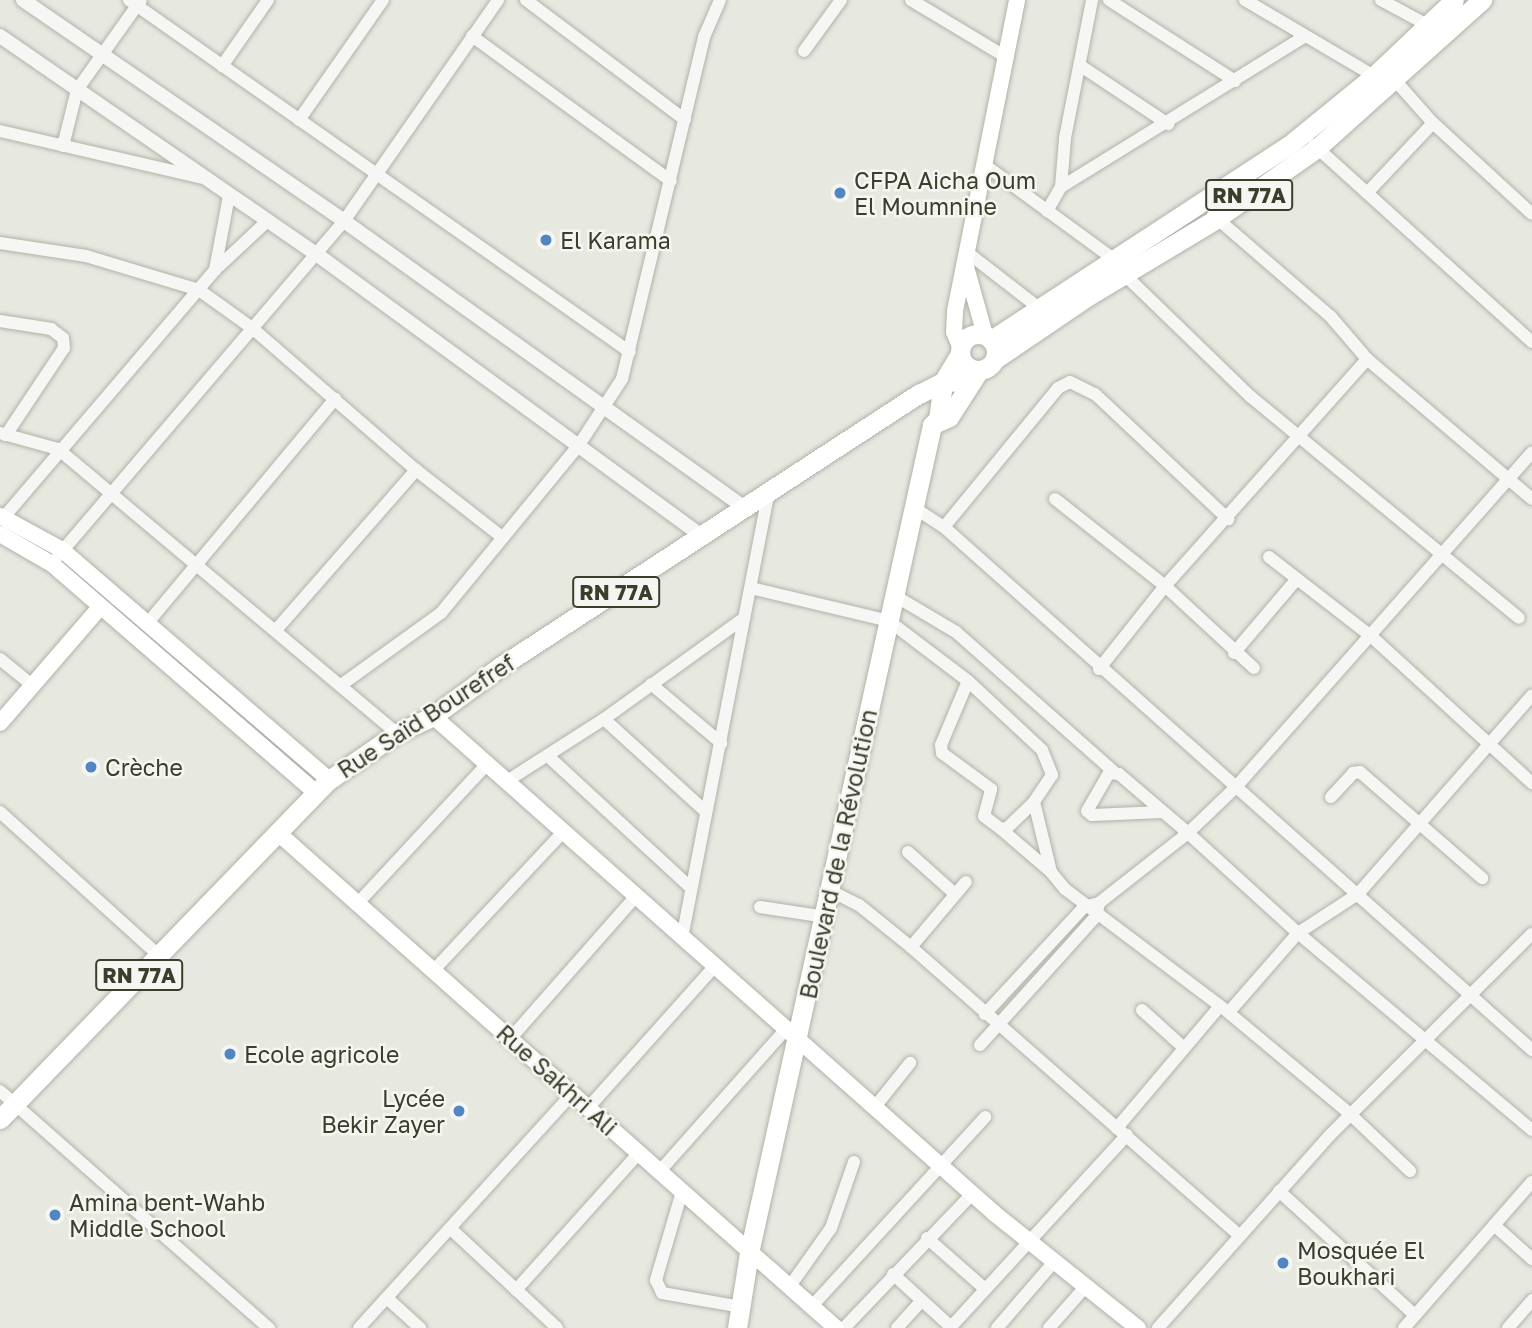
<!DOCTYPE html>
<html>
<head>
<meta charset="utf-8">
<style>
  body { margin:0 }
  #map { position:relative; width:1532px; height:1328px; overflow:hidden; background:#e7e9e1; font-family:"Golos Text",sans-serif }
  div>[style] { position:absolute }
  .roads { filter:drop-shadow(0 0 2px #afb3a7) drop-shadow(0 0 2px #afb3a7) }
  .minor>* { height:12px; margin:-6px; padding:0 6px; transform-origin:6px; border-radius:6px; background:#f6f7f4 }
  .tertiary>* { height:14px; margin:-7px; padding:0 7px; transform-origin:7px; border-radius:7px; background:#f6f7f4 }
  .secondary>* { height:16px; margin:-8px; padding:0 8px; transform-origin:8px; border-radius:8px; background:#fff }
  .primary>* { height:19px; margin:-9.5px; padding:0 9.5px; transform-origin:9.5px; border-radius:9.5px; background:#fff }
  .primary>.ring { margin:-9.5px; padding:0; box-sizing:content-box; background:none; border:19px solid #fff; border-radius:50% }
  .dots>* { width:19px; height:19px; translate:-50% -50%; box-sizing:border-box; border:4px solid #f5f6f1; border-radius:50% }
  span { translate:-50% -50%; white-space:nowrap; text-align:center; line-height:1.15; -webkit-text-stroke:5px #f5f6f1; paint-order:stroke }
  .shield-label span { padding:2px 5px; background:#f5f6f1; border:2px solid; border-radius:5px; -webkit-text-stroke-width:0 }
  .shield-label { font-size:21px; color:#393f2b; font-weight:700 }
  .poi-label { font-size:23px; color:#393f2b }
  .left { translate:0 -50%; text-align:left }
  .right { translate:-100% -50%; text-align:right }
  .street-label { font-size:23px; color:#393f2b }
</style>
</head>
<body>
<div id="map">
  <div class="roads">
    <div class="minor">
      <i style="left:129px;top:0;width:612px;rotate:35.09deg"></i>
      <i style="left:526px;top:0;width:199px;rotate:37deg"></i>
      <i style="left:911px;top:0;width:111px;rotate:31deg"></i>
      <i style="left:1109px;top:0;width:150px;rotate:32.7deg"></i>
      <i style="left:1245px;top:0;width:150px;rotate:30.5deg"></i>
      <i style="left:1374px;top:76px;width:19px;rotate:6deg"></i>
      <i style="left:1393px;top:78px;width:60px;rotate:48.4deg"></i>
      <i style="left:1433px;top:123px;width:134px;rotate:42.6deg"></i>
      <i style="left:1381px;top:0;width:59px;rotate:28.3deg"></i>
      <i style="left:472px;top:36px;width:246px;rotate:36.1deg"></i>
      <i style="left:804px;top:51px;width:63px;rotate:-54deg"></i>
      <i style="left:222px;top:66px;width:80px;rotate:-55.1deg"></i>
      <i style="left:1081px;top:66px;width:105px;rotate:33.7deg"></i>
      <i style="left:299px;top:120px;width:146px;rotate:-55deg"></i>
      <i style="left:0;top:131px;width:208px;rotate:13deg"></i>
      <i style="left:1314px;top:145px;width:294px;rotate:42.1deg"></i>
      <i style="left:63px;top:146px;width:58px;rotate:-76deg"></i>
      <i style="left:77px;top:90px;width:110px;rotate:-54.6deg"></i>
      <i style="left:985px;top:165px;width:162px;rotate:36.2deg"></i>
      <i style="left:1116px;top:261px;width:17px;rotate:57deg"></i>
      <i style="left:1125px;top:275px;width:175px;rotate:44.1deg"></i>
      <i style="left:1251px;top:397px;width:347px;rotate:39.5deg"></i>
      <i style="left:1061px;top:187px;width:49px;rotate:-85.3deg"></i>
      <i style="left:1065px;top:138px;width:141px;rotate:-78.9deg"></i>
      <i style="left:1367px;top:193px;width:96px;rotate:-46.7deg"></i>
      <i style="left:1047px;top:211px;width:28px;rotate:-60deg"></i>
      <i style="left:1061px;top:187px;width:286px;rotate:-31.7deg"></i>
      <i style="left:1213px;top:215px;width:156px;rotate:40.8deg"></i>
      <i style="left:1331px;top:317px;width:55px;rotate:49.4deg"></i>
      <i style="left:1367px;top:359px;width:216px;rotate:40.3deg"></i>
      <i style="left:0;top:243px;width:87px;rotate:8.6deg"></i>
      <i style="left:86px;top:256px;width:118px;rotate:16.7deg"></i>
      <i style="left:199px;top:290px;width:65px;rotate:35.6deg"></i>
      <i style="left:252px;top:328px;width:217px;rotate:40.9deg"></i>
      <i style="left:416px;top:470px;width:109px;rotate:37.9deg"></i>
      <i style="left:968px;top:253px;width:96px;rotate:37.8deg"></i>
      <i style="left:215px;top:270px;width:75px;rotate:-79.3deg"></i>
      <i style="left:0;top:321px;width:52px;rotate:8.9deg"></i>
      <i style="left:51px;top:329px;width:15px;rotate:37deg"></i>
      <i style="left:63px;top:338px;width:10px;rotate:84deg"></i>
      <i style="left:64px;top:348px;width:105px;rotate:123.7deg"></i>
      <i style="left:0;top:433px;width:60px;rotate:15.4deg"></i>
      <i style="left:58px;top:449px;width:442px;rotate:40deg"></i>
      <i style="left:1055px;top:499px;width:140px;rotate:38.3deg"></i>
      <i style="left:1165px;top:586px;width:121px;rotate:42.7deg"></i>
      <i style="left:913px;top:507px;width:37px;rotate:33deg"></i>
      <i style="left:944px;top:527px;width:787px;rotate:41.65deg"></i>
      <i style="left:4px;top:517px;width:325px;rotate:-49.5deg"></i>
      <i style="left:215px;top:270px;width:69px;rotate:-43.2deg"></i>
      <i style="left:944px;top:527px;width:180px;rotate:-50.6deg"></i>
      <i style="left:1058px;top:388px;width:13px;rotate:-27deg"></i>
      <i style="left:1070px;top:382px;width:28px;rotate:26deg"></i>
      <i style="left:1095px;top:394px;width:183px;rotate:43.2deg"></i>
      <i style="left:58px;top:556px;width:440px;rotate:-49.5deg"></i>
      <i style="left:344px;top:221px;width:269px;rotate:-55.1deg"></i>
      <i style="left:1269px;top:557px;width:130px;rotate:37.8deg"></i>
      <i style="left:1372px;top:637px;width:217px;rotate:42.4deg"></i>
      <i style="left:751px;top:588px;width:142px;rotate:13.4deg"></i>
      <i style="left:889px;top:621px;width:99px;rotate:37.2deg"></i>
      <i style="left:968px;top:681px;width:101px;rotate:43deg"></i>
      <i style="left:1042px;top:750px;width:27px;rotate:68deg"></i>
      <i style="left:1052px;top:775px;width:32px;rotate:124deg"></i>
      <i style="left:1034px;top:802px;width:37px;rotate:136deg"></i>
      <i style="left:1007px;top:828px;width:6px;rotate:171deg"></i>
      <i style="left:1001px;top:829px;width:21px;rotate:-143deg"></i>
      <i style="left:984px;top:816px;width:28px;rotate:-75deg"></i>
      <i style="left:991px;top:789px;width:61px;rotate:-143.7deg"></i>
      <i style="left:942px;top:753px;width:8px;rotate:-97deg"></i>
      <i style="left:941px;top:745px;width:69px;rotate:-67.1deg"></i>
      <i style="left:897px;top:597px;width:69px;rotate:30.7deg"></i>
      <i style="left:956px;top:632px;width:210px;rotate:41.5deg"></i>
      <i style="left:146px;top:625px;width:295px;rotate:-50.1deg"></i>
      <i style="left:276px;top:630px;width:213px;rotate:-48.8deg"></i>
      <i style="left:1234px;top:653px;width:96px;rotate:-49.7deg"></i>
      <i style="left:0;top:659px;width:41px;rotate:39.1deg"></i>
      <i style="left:1099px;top:669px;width:106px;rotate:-51.5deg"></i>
      <i style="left:1165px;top:586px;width:304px;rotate:-48.3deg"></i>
      <i style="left:651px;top:684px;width:92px;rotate:40.1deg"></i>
      <i style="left:341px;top:685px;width:123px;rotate:-35.8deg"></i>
      <i style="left:441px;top:613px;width:217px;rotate:-50.6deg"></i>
      <i style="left:579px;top:445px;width:79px;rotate:-56.9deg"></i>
      <i style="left:622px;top:379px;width:352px;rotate:-76.5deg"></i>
      <i style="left:704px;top:37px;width:40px;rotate:-66.6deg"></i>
      <i style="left:604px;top:719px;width:137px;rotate:42.3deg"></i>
      <i style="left:549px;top:757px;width:192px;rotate:42.7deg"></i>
      <i style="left:507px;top:781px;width:115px;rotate:-32.6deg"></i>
      <i style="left:604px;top:719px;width:173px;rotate:-35.8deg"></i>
      <i style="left:1331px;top:797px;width:33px;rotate:-47deg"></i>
      <i style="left:1353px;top:773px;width:7px;rotate:-8deg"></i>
      <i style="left:1360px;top:772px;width:162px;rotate:41deg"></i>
      <i style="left:1034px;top:802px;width:72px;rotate:76.3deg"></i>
      <i style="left:1051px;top:872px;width:22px;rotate:51deg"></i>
      <i style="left:1065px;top:889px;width:194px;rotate:37deg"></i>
      <i style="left:1220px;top:1006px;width:160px;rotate:130.2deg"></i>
      <i style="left:0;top:812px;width:213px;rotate:42.1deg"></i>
      <i style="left:1162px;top:812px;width:70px;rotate:177.5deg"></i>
      <i style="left:1092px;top:815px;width:6px;rotate:-141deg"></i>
      <i style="left:1087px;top:811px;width:44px;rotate:-59.9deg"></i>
      <i style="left:1109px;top:773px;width:10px;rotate:6deg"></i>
      <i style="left:1119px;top:774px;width:91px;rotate:40.5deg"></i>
      <i style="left:1188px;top:833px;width:149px;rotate:42.3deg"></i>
      <i style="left:1298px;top:933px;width:306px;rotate:40.1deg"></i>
      <i style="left:1001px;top:829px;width:66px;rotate:40.7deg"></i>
      <i style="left:908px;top:852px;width:63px;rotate:41.8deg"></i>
      <i style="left:829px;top:890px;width:34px;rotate:27deg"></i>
      <i style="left:859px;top:905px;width:67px;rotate:38.9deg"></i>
      <i style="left:911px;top:947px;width:438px;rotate:41.3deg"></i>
      <i style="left:1099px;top:903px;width:113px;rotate:-38.2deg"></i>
      <i style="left:1188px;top:833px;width:65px;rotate:-43.8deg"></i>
      <i style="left:1235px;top:788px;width:448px;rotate:-48.5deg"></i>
      <i style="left:357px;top:904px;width:190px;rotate:-47.1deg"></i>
      <i style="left:760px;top:907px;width:67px;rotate:8.6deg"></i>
      <i style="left:682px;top:938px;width:450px;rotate:-79deg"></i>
      <i style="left:911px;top:947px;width:85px;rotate:-49.8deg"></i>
      <i style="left:433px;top:971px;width:190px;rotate:-46.9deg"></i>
      <i style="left:1223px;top:1008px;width:165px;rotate:39.8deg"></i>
      <i style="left:1350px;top:1114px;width:83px;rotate:43.5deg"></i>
      <i style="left:1142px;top:1010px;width:55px;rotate:42.1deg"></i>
      <i style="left:1229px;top:1012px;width:105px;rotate:-48.9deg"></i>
      <i style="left:1298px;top:933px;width:72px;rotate:-33deg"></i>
      <i style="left:1358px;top:894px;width:264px;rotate:-48.8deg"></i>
      <i style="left:510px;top:1039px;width:189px;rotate:-48.6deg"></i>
      <i style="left:980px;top:1045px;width:173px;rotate:-48deg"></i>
      <i style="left:1096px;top:916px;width:13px;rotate:-77deg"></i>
      <i style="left:1099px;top:903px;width:16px;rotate:165deg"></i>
      <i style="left:1084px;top:907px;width:146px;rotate:132.8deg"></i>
      <i style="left:0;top:1091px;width:359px;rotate:41.4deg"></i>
      <i style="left:588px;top:1108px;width:189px;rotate:-48.2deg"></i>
      <i style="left:874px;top:1108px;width:58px;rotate:-51.3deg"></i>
      <i style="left:659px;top:1172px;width:190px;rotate:-48.4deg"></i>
      <i style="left:1279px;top:1191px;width:184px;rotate:42.4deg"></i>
      <i style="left:681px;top:1195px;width:89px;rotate:106.4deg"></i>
      <i style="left:656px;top:1280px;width:14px;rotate:65deg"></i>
      <i style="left:662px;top:1293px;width:80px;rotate:10deg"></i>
      <i style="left:1494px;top:1225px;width:51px;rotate:41.8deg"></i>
      <i style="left:451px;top:1229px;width:145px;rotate:43deg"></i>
      <i style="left:927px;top:1238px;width:77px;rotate:41.3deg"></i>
      <i style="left:893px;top:1274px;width:79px;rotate:42.4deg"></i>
      <i style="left:790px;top:1286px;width:71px;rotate:-54.7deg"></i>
      <i style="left:831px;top:1228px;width:70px;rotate:-70.8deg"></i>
      <i style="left:516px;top:1290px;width:183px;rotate:-48.1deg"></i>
      <i style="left:387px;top:1298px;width:45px;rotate:42.3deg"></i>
      <i style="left:813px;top:1305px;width:255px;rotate:-47.5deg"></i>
      <i style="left:359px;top:1328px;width:318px;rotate:-47.7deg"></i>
      <i style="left:844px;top:1328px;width:185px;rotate:-46.3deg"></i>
      <i style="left:897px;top:1328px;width:36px;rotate:-48deg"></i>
      <i style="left:950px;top:1328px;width:262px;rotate:-47.5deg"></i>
      <i style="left:997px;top:1328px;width:86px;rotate:-49.3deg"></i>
      <i style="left:1049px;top:1328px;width:56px;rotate:-48.6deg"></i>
      <i style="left:1158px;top:1328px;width:259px;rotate:-48.3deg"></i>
      <i style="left:1330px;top:1135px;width:285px;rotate:-44.9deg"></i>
      <i style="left:1404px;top:1328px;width:194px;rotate:-48.8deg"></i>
      <i style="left:1508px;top:1328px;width:37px;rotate:-49deg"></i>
    </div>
    <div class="tertiary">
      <i style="left:23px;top:0;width:390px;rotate:34.5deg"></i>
      <i style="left:344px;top:221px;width:495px;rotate:35.6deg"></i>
      <i style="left:0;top:36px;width:383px;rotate:34.6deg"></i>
      <i style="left:315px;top:253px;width:479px;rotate:36.2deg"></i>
    </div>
    <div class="secondary">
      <i style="left:966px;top:267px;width:71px;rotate:74.4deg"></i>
      <i style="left:960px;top:346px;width:15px;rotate:-113deg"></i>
      <i style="left:954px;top:332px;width:21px;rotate:-87deg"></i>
      <i style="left:955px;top:311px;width:317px;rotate:-78.7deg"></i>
      <i style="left:0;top:516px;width:71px;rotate:28.7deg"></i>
      <i style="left:62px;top:550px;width:352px;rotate:40.7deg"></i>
      <i style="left:0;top:534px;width:60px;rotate:30deg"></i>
      <i style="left:52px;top:564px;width:348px;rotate:40.9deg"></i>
      <i style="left:433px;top:716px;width:751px;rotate:41.54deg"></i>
      <i style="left:995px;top:1214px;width:183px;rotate:38.6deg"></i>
      <i style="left:0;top:723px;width:153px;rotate:-49.2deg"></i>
      <i style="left:277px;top:832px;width:747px;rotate:41.58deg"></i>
    </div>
    <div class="primary">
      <i class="ring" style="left:960px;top:334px;width:17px;height:17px"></i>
      <i style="left:991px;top:340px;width:355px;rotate:-33.2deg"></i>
      <i style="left:1288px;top:146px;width:111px;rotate:-39.1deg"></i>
      <i style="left:1374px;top:76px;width:110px;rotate:-43.5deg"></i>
      <i style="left:994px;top:360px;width:114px;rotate:-34.2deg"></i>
      <i style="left:1088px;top:296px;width:149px;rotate:-31deg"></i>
      <i style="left:1216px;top:219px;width:123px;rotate:-35.1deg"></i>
      <i style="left:1317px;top:148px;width:222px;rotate:-41.9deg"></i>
      <i style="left:932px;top:425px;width:19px;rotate:-25deg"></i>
      <i style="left:949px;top:417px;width:54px;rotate:-57.2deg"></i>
      <i style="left:0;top:1119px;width:472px;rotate:-45.9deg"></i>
      <i style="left:329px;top:780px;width:83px;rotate:-34.7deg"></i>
      <i style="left:397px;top:733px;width:40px;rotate:-25deg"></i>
      <i style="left:433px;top:716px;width:84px;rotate:-36.3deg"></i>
      <i style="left:501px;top:666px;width:499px;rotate:-33.1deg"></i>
      <i style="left:919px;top:394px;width:27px;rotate:-27deg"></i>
      <i style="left:943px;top:382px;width:29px;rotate:-2deg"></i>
      <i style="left:737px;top:1328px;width:76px;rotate:-80.9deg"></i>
      <i style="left:749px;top:1253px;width:848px;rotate:-77.54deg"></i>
      <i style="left:932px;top:425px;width:8px;rotate:-45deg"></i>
      <i style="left:938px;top:419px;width:37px;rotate:-82deg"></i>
      <i style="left:943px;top:382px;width:33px;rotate:-59deg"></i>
    </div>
  </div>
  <div class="dots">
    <i style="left:840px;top:193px;background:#5286c2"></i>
    <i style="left:546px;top:240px;background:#5286c2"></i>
    <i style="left:91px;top:767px;background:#5286c2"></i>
    <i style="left:230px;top:1054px;background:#5286c2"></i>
    <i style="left:459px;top:1111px;background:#5286c2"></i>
    <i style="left:55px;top:1215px;background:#5286c2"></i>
    <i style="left:1283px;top:1263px;background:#5286c2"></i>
  </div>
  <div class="shield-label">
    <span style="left:1249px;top:195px">RN 77A</span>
    <span style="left:616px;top:592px">RN 77A</span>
    <span style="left:139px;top:975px">RN 77A</span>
  </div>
  <div class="poi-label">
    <span class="left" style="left:854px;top:193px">CFPA Aicha Oum<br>El Moumnine</span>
    <span class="left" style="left:560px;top:240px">El Karama</span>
    <span class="left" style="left:105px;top:767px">Crèche</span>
    <span class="left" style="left:244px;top:1054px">Ecole agricole</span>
    <span class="right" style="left:445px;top:1111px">Lycée<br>Bekir Zayer</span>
    <span class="left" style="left:69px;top:1215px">Amina bent-Wahb<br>Middle School</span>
    <span class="left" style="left:1297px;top:1263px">Mosquée El<br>Boukhari</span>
  </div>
  <div class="street-label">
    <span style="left:426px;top:716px;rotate:-33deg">Rue Saïd Bourefref</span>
    <span style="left:838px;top:854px;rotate:-78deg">Boulevard de la Révolution</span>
    <span style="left:557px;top:1080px;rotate:42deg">Rue Sakhri Ali</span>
  </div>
</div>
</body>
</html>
